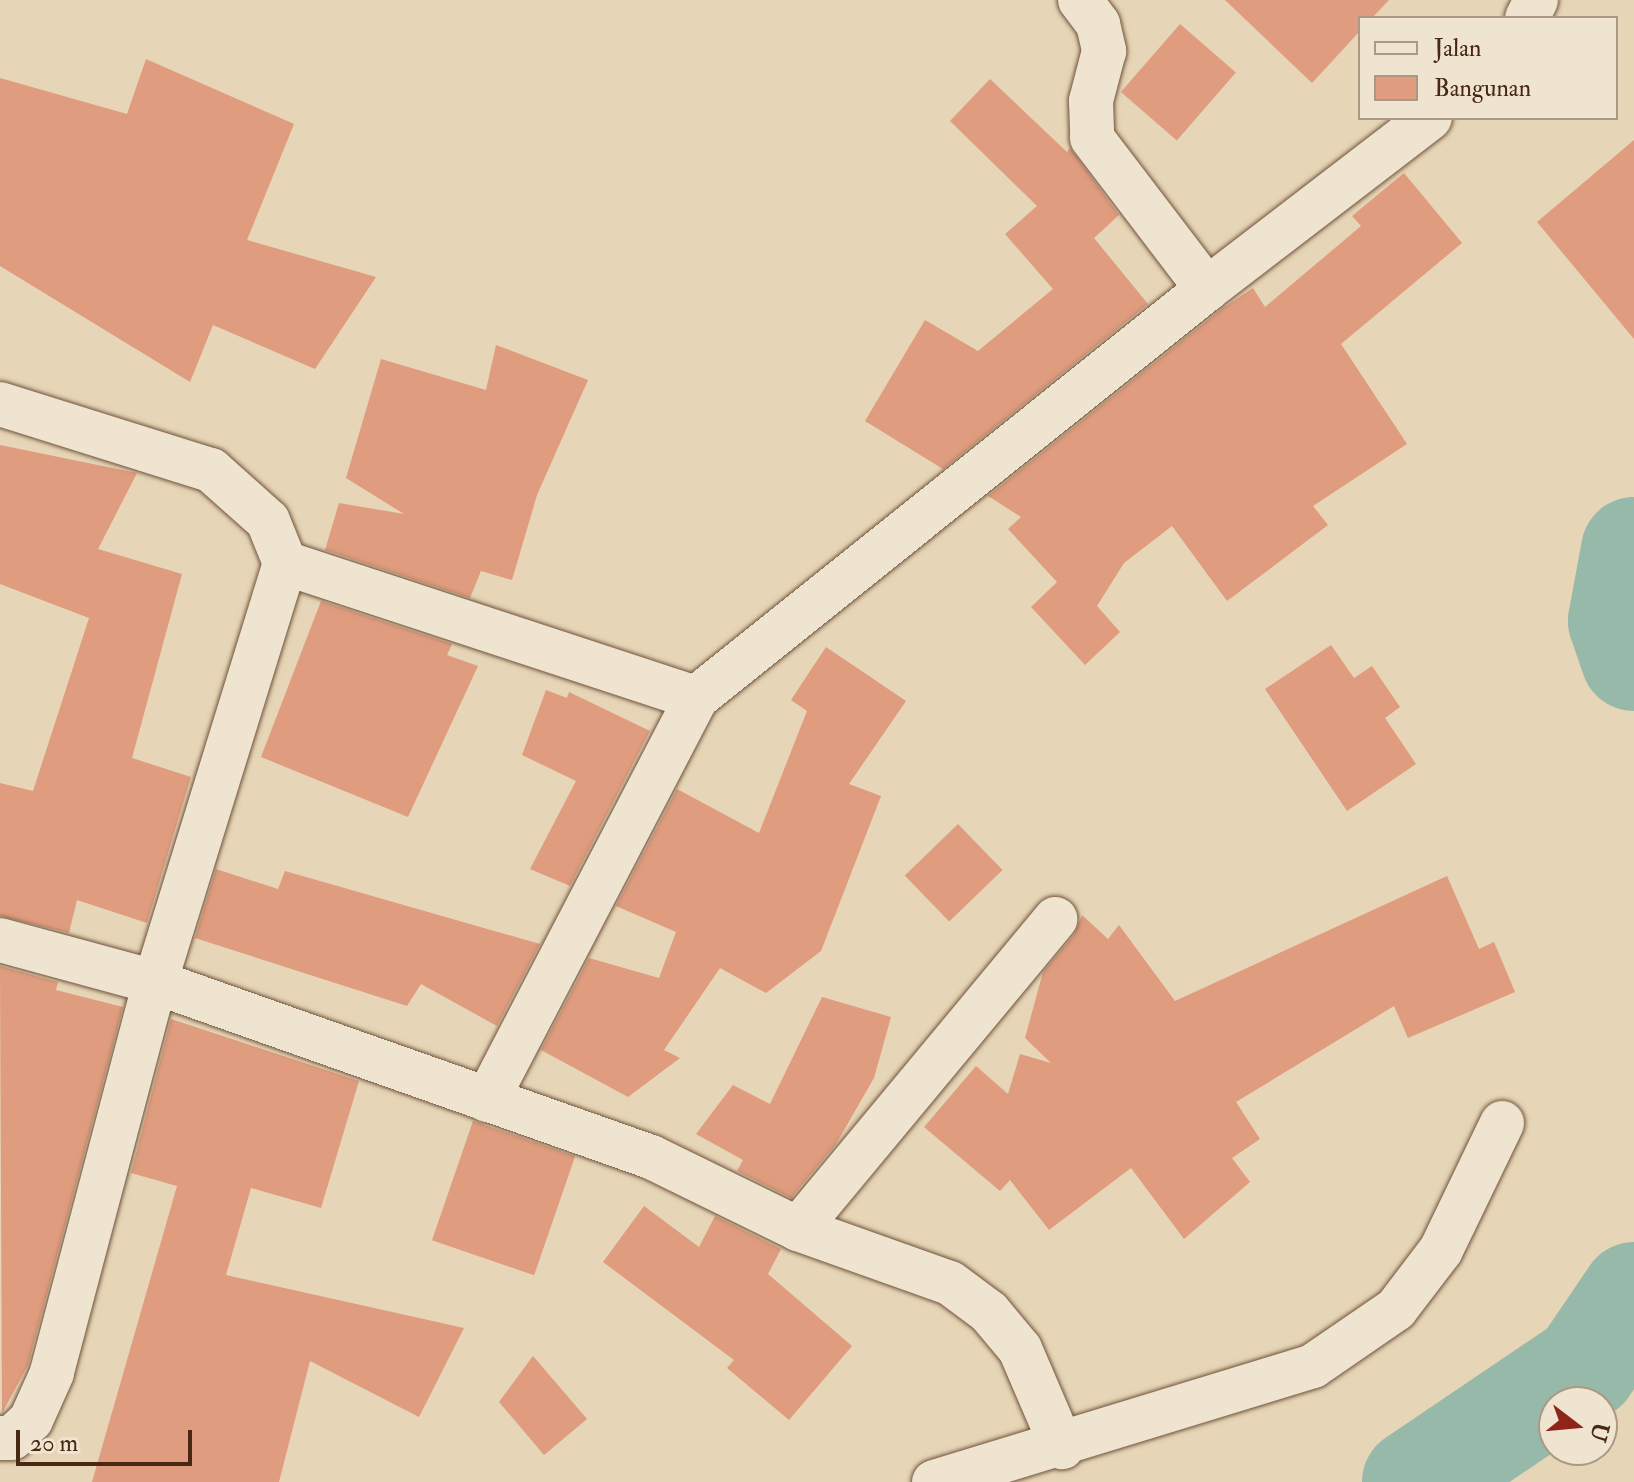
<!DOCTYPE html>
<html>
<head>
<meta charset="utf-8">
<style>
  body { margin:0 }
  #map { position:relative; width:1634px; height:1482px; overflow:hidden; background:#e6d5b6; font-family:"IM FELL Double Pica",serif }
  div>[style] { position:absolute }
  .river>* { height:106px; margin:-53px; padding:0 53px; transform-origin:53px; border-radius:53px; background:#97b9a9 }
  .building>* { inset:0; background:#df9c7e; transform-origin:0 0 }
  .roads { filter:drop-shadow(0 0 2px #70523c) drop-shadow(0 0 2px #70523c) }
  .minor>* { height:44px; margin:-22px; padding:0 22px; transform-origin:22px; border-radius:22px; background:#efe4d0 }
  span { translate:-50% -50%; white-space:nowrap; text-align:center; line-height:1.15; -webkit-text-stroke:6px #efe4d0; paint-order:stroke }
  .legend { position:absolute; left:1358px; top:16px; width:260px; height:104px; box-sizing:border-box; background:#efe4d0; border:2px solid #ac9884; margin:0; padding:10px 14px; list-style:none; font-size:24px; color:#482713 }
  .legend li { display:flex; align-items:center; gap:16px; height:40px }
  .legend b { width:40px; border:2px solid #ac9884 }
  .north { position:absolute; left:1538px; top:1386px; width:80px; height:80px; box-sizing:border-box; background:#efe4d0; border:2px solid #ac9884; border-radius:50%; rotate:106deg; font-size:22px; font-weight:700; line-height:32px; text-align:center; color:#482713 }
  .north::after { content:''; display:block; margin:auto; width:28px; height:36px; background:#8f2418; clip-path:polygon(50% 0,100% 100%,50% 72%,0 100%) }
  .scale { position:absolute; left:16px; top:1430px; width:176px; height:36px; box-sizing:border-box; border:4px solid #482713; border-top:0; padding-left:10px; font-size:24px; line-height:28px; white-space:nowrap; color:#482713; -webkit-text-stroke:6px #efe4d0; paint-order:stroke }
</style>
</head>
<body>
<div id="map">
  <div class="river">
    <i style="left:1634px;top:550px;width:72px;rotate:100.4deg"></i>
    <i style="left:1621px;top:621px;width:39px;rotate:71deg"></i>
    <i style="left:1415px;top:1482px;width:205px;rotate:-34.1deg"></i>
    <i style="left:1585px;top:1367px;width:87px;rotate:-55.8deg"></i>
  </div>
  <div class="building">
    <i style="clip-path:polygon(1225px 0,1389px 0,1372px 18px,1360px 18px,1360px 31px,1312px 83px)"></i>
    <i style="left:1180px;top:24px;width:74px;height:90px;rotate:41deg"></i>
    <i style="clip-path:polygon(146px 59px,294px 124px,247px 240px,376px 277px,315px 369px,213px 325px,190px 382px,0 266px,0 78px,127px 114px)"></i>
    <i style="clip-path:polygon(990px 79px,1067px 152px,1070px 148px,1119px 215px,1094px 238px,1148px 304px,943px 469px,865px 421px,925px 320px,978px 351px,1053px 289px,1005px 234px,1037px 206px,950px 121px)"></i>
    <i style="clip-path:polygon(1634px 140px,1634px 339px,1537px 222px)"></i>
    <i style="clip-path:polygon(1404px 173px,1462px 243px,1341px 344px,1407px 444px,1313px 506px,1328px 525px,1227px 601px,1172px 526px,1124px 563px,1097px 606px,1120px 632px,1085px 665px,1031px 607px,1057px 582px,1008px 529px,1021px 517px,988px 496px,1223px 308px,1253px 288px,1265px 307px,1361px 226px,1352px 216px)"></i>
    <i style="clip-path:polygon(496px 345px,588px 380px,537px 495px,512px 580px,481px 571px,470px 598px,325px 550px,339px 503px,404px 514px,346px 478px,381px 359px,486px 390px)"></i>
    <i style="clip-path:polygon(0 445px,137px 473px,98px 549px,182px 574px,132px 758px,191px 777px,147px 923px,77px 900px,69px 933px,0 916px,0 783px,33px 791px,89px 618px,0 584px)"></i>
    <i style="clip-path:polygon(321px 601px,452px 644px,447px 655px,478px 666px,408px 817px,261px 757px)"></i>
    <i style="clip-path:polygon(1331px 645px,1354px 678px,1372px 666px,1400px 707px,1385px 718px,1416px 764px,1347px 811px,1265px 689px)"></i>
    <i style="clip-path:polygon(826px 647px,906px 701px,849px 784px,881px 796px,821px 951px,766px 993px,720px 968px,664px 1050px,680px 1058px,628px 1097px,541px 1050px,589px 958px,659px 978px,676px 932px,616px 906px,677px 789px,759px 833px,807px 711px,791px 700px)"></i>
    <i style="clip-path:polygon(546px 690px,567px 698px,569px 692px,650px 731px,570px 886px,530px 869px,576px 781px,522px 755px)"></i>
    <i style="left:958px;top:824px;width:64px;height:74px;rotate:46deg"></i>
    <i style="clip-path:polygon(216px 869px,278px 889px,285px 871px,540px 944px,497px 1026px,421px 984px,407px 1006px,195px 938px)"></i>
    <i style="clip-path:polygon(1447px 876px,1479px 949px,1494px 942px,1515px 992px,1408px 1038px,1394px 1006px,1236px 1102px,1260px 1139px,1232px 1158px,1250px 1182px,1184px 1239px,1131px 1168px,1049px 1230px,1010px 1180px,1000px 1191px,924px 1127px,976px 1066px,1008px 1094px,1020px 1054px,1051px 1063px,1025px 1038px,1043px 972px,1074px 935px,1082px 915px,1108px 939px,1119px 925px,1175px 1001px)"></i>
    <i style="clip-path:polygon(0 966px,58px 982px,56px 990px,123px 1007px,28px 1365px,2px 1413px)"></i>
    <i style="clip-path:polygon(822px 997px,891px 1017px,874px 1078px,836px 1144px,791px 1198px,737px 1171px,743px 1160px,696px 1134px,733px 1085px,770px 1104px)"></i>
    <i style="clip-path:polygon(171px 1019px,359px 1081px,321px 1208px,251px 1188px,226px 1275px,464px 1328px,419px 1417px,310px 1361px,279px 1482px,92px 1482px,177px 1186px,131px 1173px)"></i>
    <i style="left:473px;top:1121px;width:108px;height:126px;rotate:19deg"></i>
    <i style="clip-path:polygon(644px 1206px,699px 1247px,715px 1216px,781px 1249px,768px 1274px,852px 1346px,789px 1420px,727px 1368px,734px 1360px,603px 1262px)"></i>
    <i style="clip-path:polygon(533px 1356px,587px 1419px,544px 1455px,499px 1402px)"></i>
  </div>
  <div class="roads">
    <div class="minor">
      <i style="left:1080px;top:0;width:30px;rotate:53deg"></i>
      <i style="left:1098px;top:24px;width:28px;rotate:77deg"></i>
      <i style="left:1104px;top:51px;width:52px;rotate:104.6deg"></i>
      <i style="left:1091px;top:101px;width:37px;rotate:88deg"></i>
      <i style="left:1092px;top:138px;width:190px;rotate:52.7deg"></i>
      <i style="left:1527px;top:18px;width:20px;rotate:-63deg"></i>
      <i style="left:0;top:404px;width:221px;rotate:17.4deg"></i>
      <i style="left:211px;top:470px;width:76px;rotate:41.8deg"></i>
      <i style="left:268px;top:521px;width:45px;rotate:68deg"></i>
      <i style="left:285px;top:563px;width:439px;rotate:107.2deg"></i>
      <i style="left:155px;top:982px;width:404px;rotate:104.8deg"></i>
      <i style="left:52px;top:1373px;width:51px;rotate:114.1deg"></i>
      <i style="left:31px;top:1420px;width:26px;rotate:137deg"></i>
      <i style="left:12px;top:1438px;width:12px;rotate:180deg"></i>
      <i style="left:285px;top:563px;width:433px;rotate:18.2deg"></i>
      <i style="left:0;top:940px;width:161px;rotate:15.2deg"></i>
      <i style="left:155px;top:982px;width:526px;rotate:19.43deg"></i>
      <i style="left:651px;top:1157px;width:164px;rotate:26.1deg"></i>
      <i style="left:798px;top:1229px;width:403px;rotate:-50.3deg"></i>
      <i style="left:487px;top:1100px;width:453px;rotate:-62.5deg"></i>
      <i style="left:696px;top:698px;width:655px;rotate:-38.67deg"></i>
      <i style="left:1207px;top:289px;width:281px;rotate:-37.5deg"></i>
      <i style="left:798px;top:1229px;width:161px;rotate:19.6deg"></i>
      <i style="left:950px;top:1283px;width:49px;rotate:36.6deg"></i>
      <i style="left:989px;top:1312px;width:48px;rotate:50deg"></i>
      <i style="left:1020px;top:1349px;width:107px;rotate:66.8deg"></i>
      <i style="left:934px;top:1482px;width:396px;rotate:-17deg"></i>
      <i style="left:1313px;top:1366px;width:101px;rotate:-34.5deg"></i>
      <i style="left:1396px;top:1309px;width:74px;rotate:-52.7deg"></i>
      <i style="left:1441px;top:1250px;width:141px;rotate:-64.3deg"></i>
    </div>
  </div>
  <ul class="legend">
  <li><b style="height:10px;background:#efe4d0"></b>Jalan</li>
  <li><b style="height:22px;background:#df9c7e"></b>Bangunan</li>
  </ul>
  <div class="north">U</div>
  <div class="scale">20 m</div>
</div>
</body>
</html>
